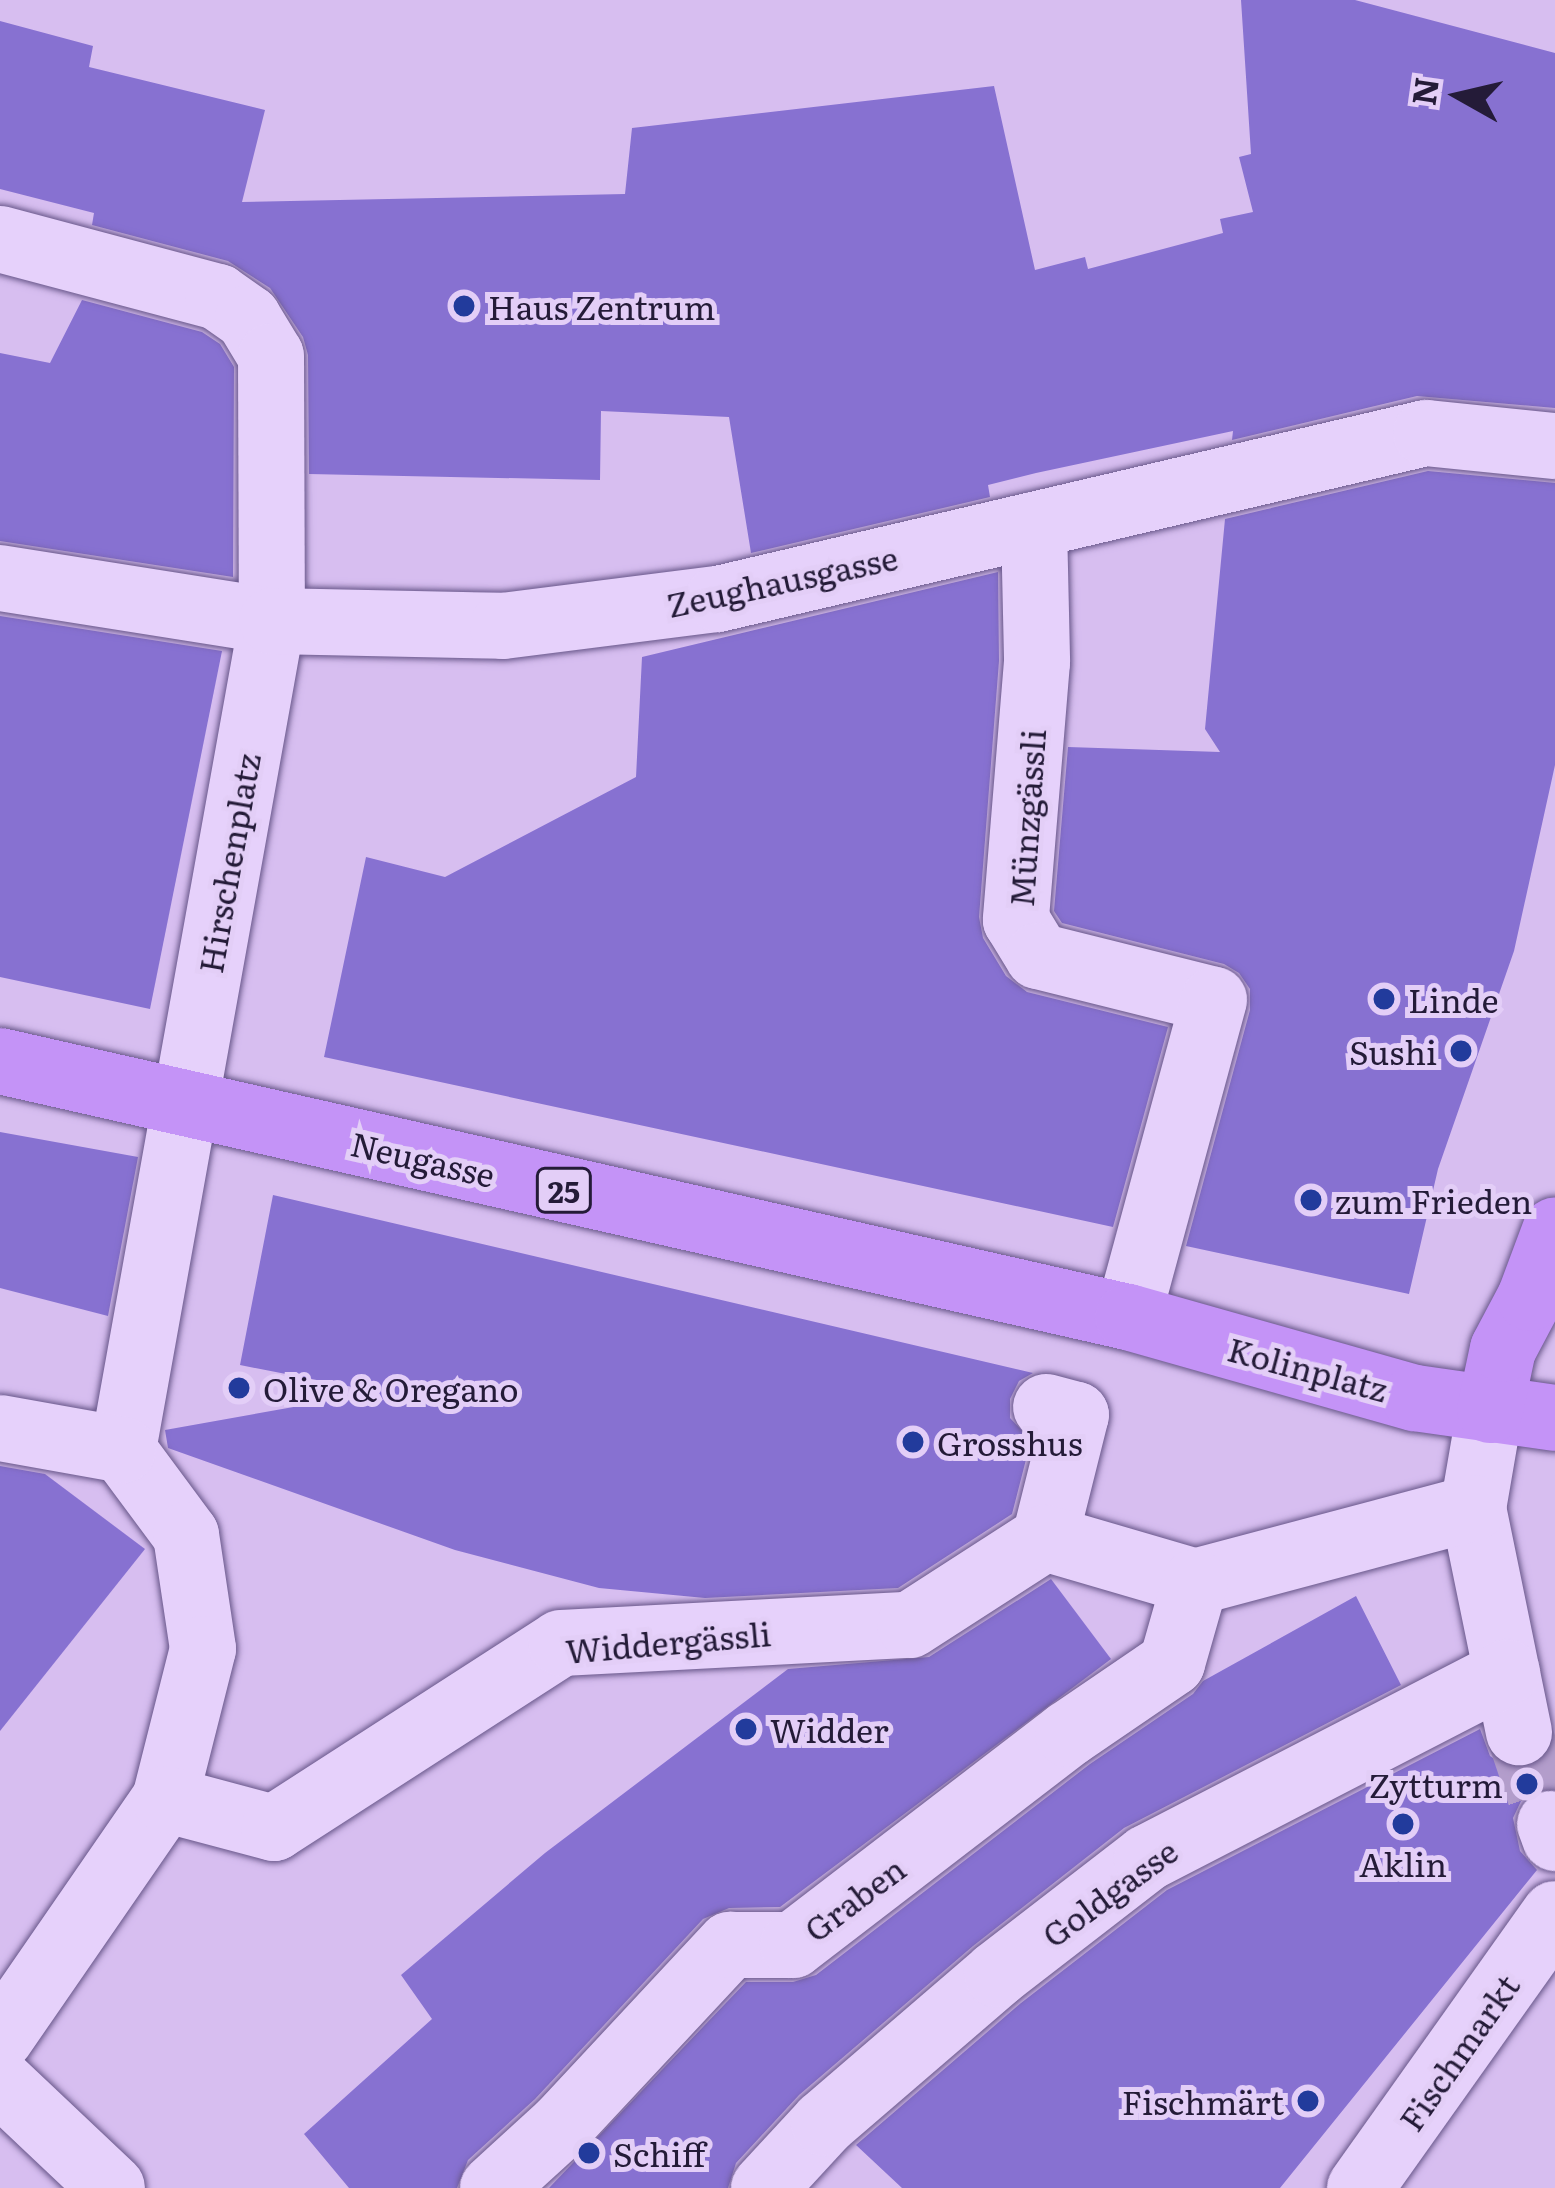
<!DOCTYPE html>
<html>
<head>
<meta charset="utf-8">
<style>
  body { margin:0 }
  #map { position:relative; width:1555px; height:2188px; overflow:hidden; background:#d7bef0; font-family:Literata,serif }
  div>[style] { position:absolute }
  .building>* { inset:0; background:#8771d1 }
  .minor-tunnel>* { height:66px; margin-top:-33px; transform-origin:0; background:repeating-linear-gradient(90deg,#b39dcb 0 66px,transparent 0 99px) }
  .roads { filter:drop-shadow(0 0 3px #675689) drop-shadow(0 0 3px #675689) }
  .minor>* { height:66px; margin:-33px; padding:0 33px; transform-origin:33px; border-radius:33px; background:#e6d1fb }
  .major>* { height:66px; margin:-33px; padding:0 33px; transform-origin:33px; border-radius:33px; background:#c493f7 }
  .dots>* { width:33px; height:33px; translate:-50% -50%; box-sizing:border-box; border:6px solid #e3cef7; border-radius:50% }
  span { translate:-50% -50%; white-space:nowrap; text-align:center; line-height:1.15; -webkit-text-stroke:10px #e3cef7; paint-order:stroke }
  .shield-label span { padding:3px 9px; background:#e3cef7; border:3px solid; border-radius:9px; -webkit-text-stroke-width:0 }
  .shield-label { font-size:30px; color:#241b38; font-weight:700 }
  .poi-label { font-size:33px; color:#241b38 }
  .left { translate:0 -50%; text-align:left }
  .right { translate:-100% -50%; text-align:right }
  .street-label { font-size:33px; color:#241b38 }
  .north { position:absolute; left:1399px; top:36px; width:120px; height:120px; -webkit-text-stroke:9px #e3cef7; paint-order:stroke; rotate:278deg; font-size:33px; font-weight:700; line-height:48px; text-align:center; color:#241b38 }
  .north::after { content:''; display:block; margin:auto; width:42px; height:54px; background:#241b38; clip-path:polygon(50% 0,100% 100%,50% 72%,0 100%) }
</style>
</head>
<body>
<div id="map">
  <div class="building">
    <i style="clip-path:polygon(1241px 0,1355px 0,1555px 53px,1555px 408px,1417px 396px,1232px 440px,1233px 431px,1036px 473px,988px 485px,990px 497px,751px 553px,729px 417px,601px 411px,600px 480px,309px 474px,308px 355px,303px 337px,270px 288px,228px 261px,92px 225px,94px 213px,0 189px,0 21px,93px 46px,89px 67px,265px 110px,242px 202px,625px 194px,632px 128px,994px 86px,1035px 270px,1085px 257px,1088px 269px,1223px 233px,1220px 219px,1253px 212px,1239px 157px,1251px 154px)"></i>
    <i style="clip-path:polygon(82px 300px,202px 332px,220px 344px,234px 367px,233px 577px,0 541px,0 353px,50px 363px)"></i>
    <i style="clip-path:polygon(1428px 471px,1555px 483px,1555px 765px,1514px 951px,1438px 1169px,1409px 1294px,1186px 1246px,1250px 1010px,1250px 989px,1239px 973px,1224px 964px,1062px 923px,1054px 911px,1068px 747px,1220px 752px,1205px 729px,1225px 519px)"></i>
    <i style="clip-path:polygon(998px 572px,999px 661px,979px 917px,983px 938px,1006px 976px,1027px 992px,1168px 1027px,1113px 1227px,324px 1057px,366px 857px,445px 877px,636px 777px,642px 657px)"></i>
    <i style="clip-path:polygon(0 616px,222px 651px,150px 1009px,0 977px)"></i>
    <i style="clip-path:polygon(0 1132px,138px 1157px,108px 1316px,0 1288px)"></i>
    <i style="clip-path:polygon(273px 1195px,1033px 1373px,1019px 1381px,1010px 1399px,1010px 1418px,1031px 1440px,1012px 1514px,898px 1588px,705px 1598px,599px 1588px,455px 1550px,168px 1448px,165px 1430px,378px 1392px,240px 1365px)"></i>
    <i style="clip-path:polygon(0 1466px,45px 1474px,145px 1549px,0 1731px)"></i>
    <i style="clip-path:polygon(1051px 1579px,1111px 1659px,780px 1907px,729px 1908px,703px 1919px,535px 2099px,468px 2160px,457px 2188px,349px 2188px,304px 2134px,432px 2019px,401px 1975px,545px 1853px,788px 1669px,929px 1657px)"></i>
    <i style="clip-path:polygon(1356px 1596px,1401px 1685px,1124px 1828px,973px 1946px,799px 2095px,736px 2163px,728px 2188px,549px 2188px,746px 1982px,793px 1982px,816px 1975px,1090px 1764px,1193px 1694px,1203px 1681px)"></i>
    <i style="clip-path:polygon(1480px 1729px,1490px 1756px,1508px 1768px,1525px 1769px,1543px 1761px,1555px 1739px,1555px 1787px,1536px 1789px,1522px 1799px,1513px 1818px,1520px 1851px,1537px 1870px,1280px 2188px,902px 2188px,856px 2145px,1021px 2003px,1167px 1890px)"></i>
  </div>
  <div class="minor-tunnel">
    <i style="left:1519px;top:1732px;width:97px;rotate:71.4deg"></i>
  </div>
  <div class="roads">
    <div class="minor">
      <i style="left:0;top:239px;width:226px;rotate:14.9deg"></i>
      <i style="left:218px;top:297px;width:37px;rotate:35deg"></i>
      <i style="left:248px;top:318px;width:44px;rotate:58.8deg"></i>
      <i style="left:271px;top:356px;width:265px;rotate:89.8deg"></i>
      <i style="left:272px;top:621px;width:842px;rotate:100.19deg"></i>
      <i style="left:123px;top:1450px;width:106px;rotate:53.5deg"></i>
      <i style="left:186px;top:1535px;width:115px;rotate:81.5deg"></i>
      <i style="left:203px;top:1649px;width:155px;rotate:104.2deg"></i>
      <i style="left:165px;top:1799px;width:290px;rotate:124.6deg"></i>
      <i style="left:1034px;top:525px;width:137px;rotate:88.7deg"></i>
      <i style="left:1037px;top:662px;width:259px;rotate:94.7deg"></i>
      <i style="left:1016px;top:920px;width:42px;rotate:58.6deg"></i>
      <i style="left:1038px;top:956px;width:181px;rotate:14deg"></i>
      <i style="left:1214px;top:1000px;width:328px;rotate:105.2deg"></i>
      <i style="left:0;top:578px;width:275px;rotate:9deg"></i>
      <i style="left:272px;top:621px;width:231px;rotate:1.2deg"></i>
      <i style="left:503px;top:626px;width:217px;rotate:-7.2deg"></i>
      <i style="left:718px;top:599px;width:727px;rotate:-13.2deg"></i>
      <i style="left:1426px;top:433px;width:130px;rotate:5.8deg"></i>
      <i style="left:1490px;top:1410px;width:99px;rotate:99.8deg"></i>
      <i style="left:1473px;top:1508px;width:229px;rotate:78.4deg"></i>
      <i style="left:0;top:1428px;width:125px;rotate:10.1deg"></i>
      <i style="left:1045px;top:1538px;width:127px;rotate:-75.9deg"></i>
      <i style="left:1076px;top:1415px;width:31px;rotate:-165deg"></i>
      <i style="left:165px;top:1799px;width:113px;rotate:14.9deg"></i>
      <i style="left:274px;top:1828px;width:341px;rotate:-32.8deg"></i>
      <i style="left:561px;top:1643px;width:349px;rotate:-3deg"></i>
      <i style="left:910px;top:1625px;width:161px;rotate:-32.8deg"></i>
      <i style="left:1045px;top:1538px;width:156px;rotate:16.3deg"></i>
      <i style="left:1195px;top:1582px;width:288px;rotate:-14.9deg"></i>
      <i style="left:1550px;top:1824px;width:15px;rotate:70deg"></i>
      <i style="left:0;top:2082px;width:154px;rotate:43.4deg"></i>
      <i style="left:493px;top:2188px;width:92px;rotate:-42.4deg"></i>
      <i style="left:561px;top:2126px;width:248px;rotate:-47deg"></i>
      <i style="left:730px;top:1945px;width:63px"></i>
      <i style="left:793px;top:1945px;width:347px;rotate:-37.5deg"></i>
      <i style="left:1068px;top:1734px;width:126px;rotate:-34.3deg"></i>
      <i style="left:1172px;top:1663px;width:84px;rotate:-74.1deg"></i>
      <i style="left:764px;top:2188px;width:88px;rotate:-47.3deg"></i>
      <i style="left:824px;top:2123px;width:228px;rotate:-40.7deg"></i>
      <i style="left:997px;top:1974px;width:190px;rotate:-37.7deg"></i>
      <i style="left:1147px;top:1858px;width:405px;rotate:-27.3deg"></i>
      <i style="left:1360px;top:2188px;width:336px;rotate:-54.6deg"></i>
    </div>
    <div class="major">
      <i style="left:0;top:1061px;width:1157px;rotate:12.79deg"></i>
      <i style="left:1128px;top:1317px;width:298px;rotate:15.8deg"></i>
      <i style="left:1415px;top:1398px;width:141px;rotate:8.1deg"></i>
      <i style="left:1490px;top:1410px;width:62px;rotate:-78deg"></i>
      <i style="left:1503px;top:1349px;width:58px;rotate:-62.1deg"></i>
      <i style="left:1530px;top:1298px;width:72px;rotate:-69.5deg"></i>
    </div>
  </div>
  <div class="dots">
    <i style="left:464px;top:306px;background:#223b9c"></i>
    <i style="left:1384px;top:999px;background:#223b9c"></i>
    <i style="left:1461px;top:1051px;background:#223b9c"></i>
    <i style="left:1311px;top:1200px;background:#223b9c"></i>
    <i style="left:239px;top:1388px;background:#223b9c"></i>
    <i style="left:913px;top:1442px;background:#223b9c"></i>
    <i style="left:746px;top:1729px;background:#223b9c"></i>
    <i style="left:1527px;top:1784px;background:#223b9c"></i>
    <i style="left:1403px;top:1824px;background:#223b9c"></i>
    <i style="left:1308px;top:2101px;background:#223b9c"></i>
    <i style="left:589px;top:2153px;background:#223b9c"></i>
  </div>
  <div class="shield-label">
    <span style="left:564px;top:1190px">25</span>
  </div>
  <div class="poi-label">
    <span class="left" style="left:488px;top:306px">Haus Zentrum</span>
    <span class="left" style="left:1408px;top:999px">Linde</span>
    <span class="right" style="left:1437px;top:1051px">Sushi</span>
    <span class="left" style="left:1335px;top:1200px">zum Frieden</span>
    <span class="left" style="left:263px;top:1388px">Olive &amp; Oregano</span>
    <span class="left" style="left:937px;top:1442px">Grosshus</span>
    <span class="left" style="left:770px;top:1729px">Widder</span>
    <span class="right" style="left:1503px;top:1784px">Zytturm</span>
    <span style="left:1403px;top:1863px">Aklin</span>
    <span class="right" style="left:1284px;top:2101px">Fischmärt</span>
    <span class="left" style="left:613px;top:2153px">Schiff</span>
  </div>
  <div class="street-label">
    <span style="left:782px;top:580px;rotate:-12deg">Zeughausgasse</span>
    <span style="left:1026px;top:818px;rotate:-86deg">Münzgässli</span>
    <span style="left:228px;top:863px;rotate:-80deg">Hirschenplatz</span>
    <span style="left:423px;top:1158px;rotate:13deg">Neugasse</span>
    <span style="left:1308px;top:1368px;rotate:15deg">Kolinplatz</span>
    <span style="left:668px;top:1641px;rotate:-5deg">Widdergässli</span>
    <span style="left:1109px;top:1892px;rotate:-36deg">Goldgasse</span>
    <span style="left:854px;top:1898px;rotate:-37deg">Graben</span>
    <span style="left:1458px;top:2052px;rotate:-55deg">Fischmarkt</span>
  </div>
  <div class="north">N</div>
</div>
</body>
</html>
